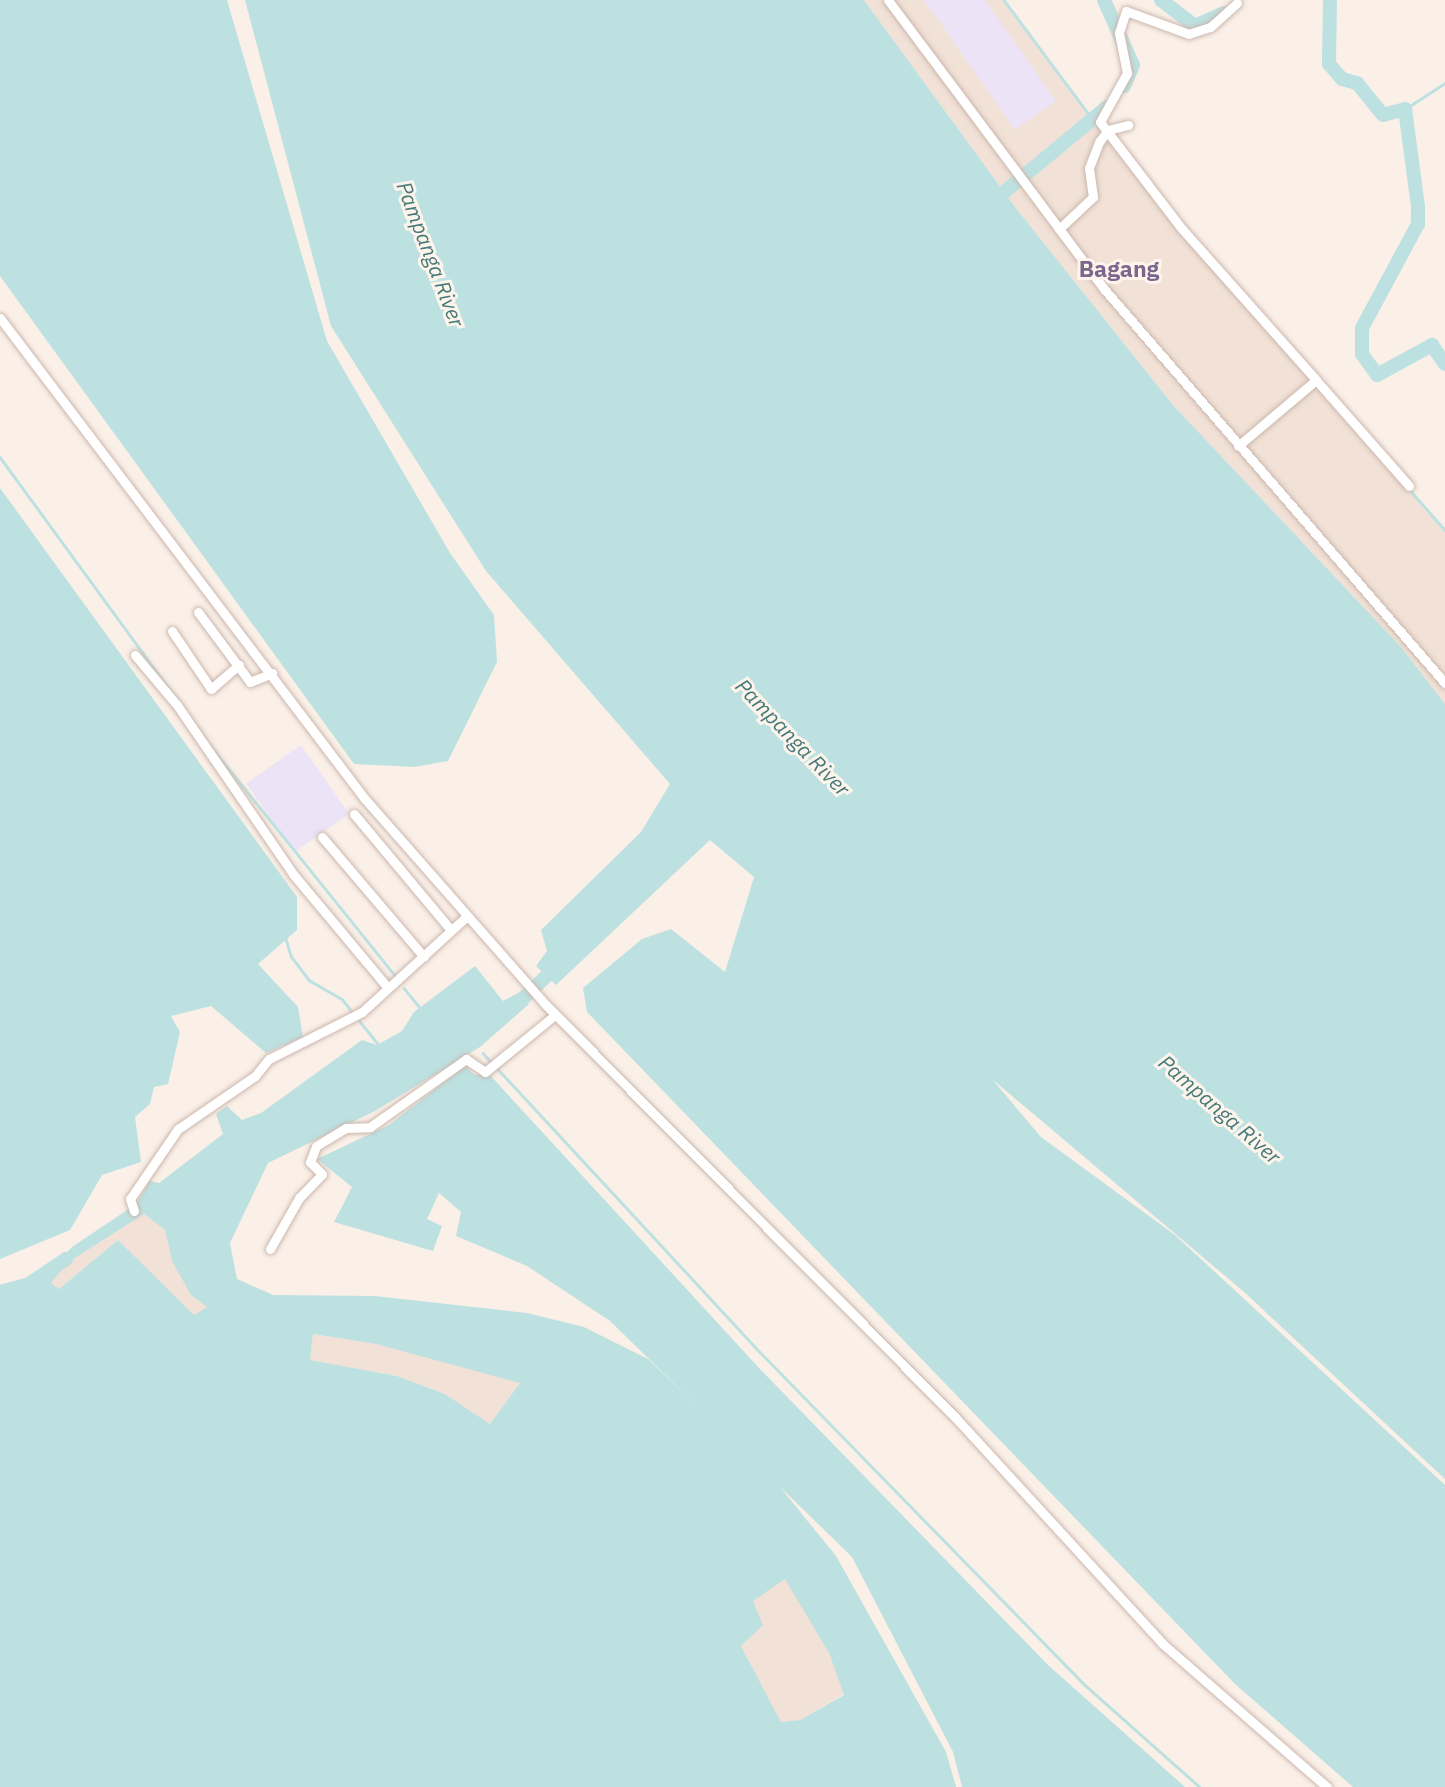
<!DOCTYPE html>
<html>
<head>
<meta charset="utf-8">
<style>
  body { margin:0 }
  #map { position:relative; width:1445px; height:1787px; overflow:hidden; background:#faf0e7; font-family:"IBM Plex Sans",sans-serif }
  div>[style] { position:absolute }
  .residential>* { inset:0; background:#f1e1d6 }
  .education>* { inset:0; background:#ede3f6; transform-origin:0 0 }
  .water>* { inset:0; background:#bde1e1 }
  .stream>* { height:2.5px; margin:-1.25px; padding:0 1.25px; transform-origin:1.25px; border-radius:1.25px; background:#bde1e1 }
  .river>* { height:14px; margin:-7px; padding:0 7px; transform-origin:7px; border-radius:7px; background:#bde1e1 }
  .roads { filter:drop-shadow(0 0 2px #cbb7ae) drop-shadow(0 0 2px #cbb7ae) }
  .minor>* { height:9px; margin:-4.5px; padding:0 4.5px; transform-origin:4.5px; border-radius:4.5px; background:#fff }
  span { translate:-50% -50%; white-space:nowrap; text-align:center; line-height:1.15; -webkit-text-stroke:6px #fdf5ec; paint-order:stroke }
  .water-label { font-size:21px; color:#47797b; font-style:italic }
  .quarter-label { font-size:23px; color:#7b668c; font-weight:700 }
</style>
</head>
<body>
<div id="map">
  <div class="residential">
    <i style="clip-path:polygon(864px 0,1004px 0,1094px 123px,1445px 530px,1445px 704px,1401px 647px,1173px 405px,1015px 207px)"></i>
    <i style="clip-path:polygon(144px 1214px,165px 1230px,172px 1261px,207px 1307px,194px 1316px,118px 1240px,59px 1289px,50px 1282px,67px 1263px)"></i>
    <i style="clip-path:polygon(313px 1334px,376px 1344px,521px 1382px,490px 1424px,445px 1394px,397px 1376px,310px 1360px)"></i>
    <i style="clip-path:polygon(785px 1578px,829px 1653px,844px 1694px,800px 1720px,781px 1722px,741px 1646px,763px 1625px,753px 1601px)"></i>
  </div>
  <div class="education">
    <i style="clip-path:polygon(924px 0,985px 0,1056px 101px,1015px 130px)"></i>
    <i style="left:301px;top:745px;width:84px;height:67px;rotate:55deg"></i>
  </div>
  <div class="water">
    <i style="clip-path:polygon(0 0,227px 0,327px 341px,450px 553px,494px 615px,497px 662px,448px 761px,415px 767px,354px 764px,0 276px)"></i>
    <i style="clip-path:polygon(245px 0,864px 0,1015px 207px,1173px 405px,1401px 647px,1445px 704px,1445px 1479px,1243px 1291px,992px 1079px,1041px 1137px,1175px 1235px,1445px 1485px,1445px 1787px,1353px 1787px,1235px 1684px,587px 1012px,583px 988px,642px 939px,671px 929px,725px 972px,754px 877px,710px 840px,556px 985px,536px 966px,547px 951px,541px 930px,641px 832px,670px 784px,486px 571px,331px 326px)"></i>
    <i style="clip-path:polygon(0 488px,297px 897px,297px 930px,258px 964px,298px 1007px,303px 1037px,266px 1053px,211px 1006px,171px 1016px,180px 1032px,168px 1084px,154px 1087px,150px 1104px,135px 1117px,141px 1162px,102px 1175px,70px 1230px,0 1259px)"></i>
    <i style="clip-path:polygon(evenodd,475px 966px,503px 1001px,520px 992px,529px 1004px,480px 1047px,375px 1111px,268px 1163px,230px 1243px,237px 1279px,273px 1295px,375px 1296px,527px 1313px,584px 1327px,648px 1359px,772px 1477px,836px 1556px,946px 1752px,956px 1787px,0 1787px,0 1296px,41px 1279px,72px 1247px,136px 1204px,150px 1181px,159px 1183px,223px 1134px,216px 1114px,227px 1106px,242px 1120px,261px 1113px,362px 1040px,377px 1045px,402px 1031px,414px 1012px,475px 966px,144px 1214px,165px 1230px,172px 1261px,191px 1295px,207px 1307px,194px 1315px,118px 1240px,59px 1289px,51px 1283px,67px 1263px,144px 1214px,475px 966px,313px 1334px,376px 1344px,520px 1383px,490px 1424px,445px 1394px,397px 1376px,310px 1360px,313px 1334px,475px 966px,785px 1579px,829px 1653px,844px 1695px,800px 1720px,781px 1722px,741px 1646px,763px 1625px,753px 1601px,785px 1579px)"></i>
    <i style="clip-path:polygon(465px 1066px,475px 1075px,489px 1074px,759px 1368px,1048px 1665px,1185px 1787px,962px 1787px,953px 1752px,852px 1557px,610px 1321px,527px 1266px,456px 1236px,461px 1212px,439px 1193px,427px 1219px,442px 1226px,433px 1251px,334px 1222px,352px 1187px,317px 1159px,389px 1125px)"></i>
  </div>
  <div class="stream">
    <i style="left:1004px;top:0;width:164px;rotate:53.4deg"></i>
    <i style="left:1405px;top:109px;width:48px;rotate:-33deg"></i>
    <i style="left:0;top:457px;width:348px;rotate:53.9deg"></i>
    <i style="left:1410px;top:490px;width:53px;rotate:48.8deg"></i>
    <i style="left:209px;top:744px;width:300px;rotate:51.2deg"></i>
    <i style="left:285px;top:935px;width:22px;rotate:74deg"></i>
    <i style="left:291px;top:956px;width:30px;rotate:53deg"></i>
    <i style="left:309px;top:980px;width:38px;rotate:30deg"></i>
    <i style="left:342px;top:999px;width:58px;rotate:51.3deg"></i>
    <i style="left:404px;top:988px;width:28px;rotate:51deg"></i>
    <i style="left:483px;top:1053px;width:12px;rotate:48deg"></i>
    <i style="left:496px;top:1067px;width:390px;rotate:47.2deg"></i>
    <i style="left:761px;top:1353px;width:464px;rotate:45.7deg"></i>
    <i style="left:1085px;top:1685px;width:154px;rotate:41.6deg"></i>
  </div>
  <div class="river">
    <i style="left:1104px;top:0;width:71px;rotate:66deg"></i>
    <i style="left:1133px;top:65px;width:23px;rotate:113deg"></i>
    <i style="left:1161px;top:0;width:43px;rotate:37.4deg"></i>
    <i style="left:1195px;top:26px;width:32px;rotate:-24deg"></i>
    <i style="left:1330px;top:0;width:64px;rotate:90.9deg"></i>
    <i style="left:1329px;top:64px;width:20px;rotate:49deg"></i>
    <i style="left:1342px;top:79px;width:16px;rotate:15deg"></i>
    <i style="left:1357px;top:83px;width:41px;rotate:50.9deg"></i>
    <i style="left:1383px;top:115px;width:23px;rotate:-15deg"></i>
    <i style="left:1405px;top:109px;width:99px;rotate:82.4deg"></i>
    <i style="left:1418px;top:207px;width:17px;rotate:90deg"></i>
    <i style="left:1418px;top:224px;width:118px;rotate:118.3deg"></i>
    <i style="left:1362px;top:328px;width:26px;rotate:90deg"></i>
    <i style="left:1362px;top:354px;width:26px;rotate:54deg"></i>
    <i style="left:1377px;top:375px;width:63px;rotate:-28.6deg"></i>
    <i style="left:1432px;top:345px;width:23px;rotate:56deg"></i>
    <i style="left:991px;top:203px;width:151px;rotate:-39.6deg"></i>
    <i style="left:510px;top:1011px;width:66px;rotate:-43.8deg"></i>
    <i style="left:0;top:1292px;width:30px;rotate:-15deg"></i>
    <i style="left:29px;top:1284px;width:45px;rotate:-34deg"></i>
  </div>
  <div class="roads">
    <div class="minor">
      <i style="left:888px;top:0;width:362px;rotate:53.2deg"></i>
      <i style="left:1105px;top:290px;width:520px;rotate:49.14deg"></i>
      <i style="left:1237px;top:3px;width:36px;rotate:138deg"></i>
      <i style="left:1210px;top:27px;width:22px;rotate:162deg"></i>
      <i style="left:1189px;top:34px;width:67px;rotate:-159.9deg"></i>
      <i style="left:1126px;top:11px;width:23px;rotate:108deg"></i>
      <i style="left:1119px;top:33px;width:41px;rotate:78.7deg"></i>
      <i style="left:1127px;top:73px;width:56px;rotate:118.9deg"></i>
      <i style="left:1100px;top:122px;width:136px;rotate:52.5deg"></i>
      <i style="left:1183px;top:230px;width:200px;rotate:48.4deg"></i>
      <i style="left:1316px;top:380px;width:102px;rotate:139.8deg"></i>
      <i style="left:1059px;top:229px;width:47px;rotate:-43.3deg"></i>
      <i style="left:1093px;top:197px;width:29px;rotate:-98deg"></i>
      <i style="left:1089px;top:168px;width:28px;rotate:-69deg"></i>
      <i style="left:1099px;top:142px;width:15px;rotate:-53deg"></i>
      <i style="left:1108px;top:130px;width:21px;rotate:-14deg"></i>
      <i style="left:0;top:318px;width:604px;rotate:52.81deg"></i>
      <i style="left:365px;top:799px;width:274px;rotate:48.7deg"></i>
      <i style="left:546px;top:1005px;width:581px;rotate:45.21deg"></i>
      <i style="left:955px;top:1417px;width:308px;rotate:47.5deg"></i>
      <i style="left:1163px;top:1644px;width:218px;rotate:41.1deg"></i>
      <i style="left:1316px;top:380px;width:141px;rotate:48.7deg"></i>
      <i style="left:198px;top:612px;width:87px;rotate:53.4deg"></i>
      <i style="left:250px;top:682px;width:24px;rotate:-22deg"></i>
      <i style="left:172px;top:631px;width:70px;rotate:56.1deg"></i>
      <i style="left:211px;top:689px;width:37px;rotate:-41deg"></i>
      <i style="left:135px;top:655px;width:65px;rotate:50deg"></i>
      <i style="left:177px;top:705px;width:205px;rotate:55.5deg"></i>
      <i style="left:293px;top:874px;width:148px;rotate:50.2deg"></i>
      <i style="left:354px;top:814px;width:151px;rotate:50.1deg"></i>
      <i style="left:322px;top:837px;width:157px;rotate:49.6deg"></i>
      <i style="left:134px;top:1211px;width:13px;rotate:-108deg"></i>
      <i style="left:130px;top:1199px;width:85px;rotate:-55.6deg"></i>
      <i style="left:178px;top:1129px;width:93px;rotate:-34.5deg"></i>
      <i style="left:255px;top:1076px;width:22px;rotate:-51deg"></i>
      <i style="left:269px;top:1059px;width:104px;rotate:-26.8deg"></i>
      <i style="left:362px;top:1012px;width:141px;rotate:-42.4deg"></i>
      <i style="left:270px;top:1249px;width:59px;rotate:-60.4deg"></i>
      <i style="left:299px;top:1198px;width:33px;rotate:-46deg"></i>
      <i style="left:322px;top:1174px;width:17px;rotate:-135deg"></i>
      <i style="left:310px;top:1162px;width:17px;rotate:-69deg"></i>
      <i style="left:316px;top:1146px;width:35px;rotate:-31deg"></i>
      <i style="left:346px;top:1128px;width:24px;rotate:-2deg"></i>
      <i style="left:370px;top:1127px;width:118px;rotate:-35.3deg"></i>
      <i style="left:466px;top:1059px;width:23px;rotate:34deg"></i>
      <i style="left:485px;top:1072px;width:90px;rotate:-39.2deg"></i>
    </div>
  </div>
  <div class="water-label">
    <span style="left:431px;top:254px;rotate:69deg">Pampanga River</span>
    <span style="left:793px;top:737px;rotate:46deg">Pampanga River</span>
    <span style="left:1220px;top:1109px;rotate:41deg">Pampanga River</span>
  </div>
  <div class="quarter-label">
    <span style="left:1119px;top:268px">Bagang</span>
  </div>
</div>
</body>
</html>
